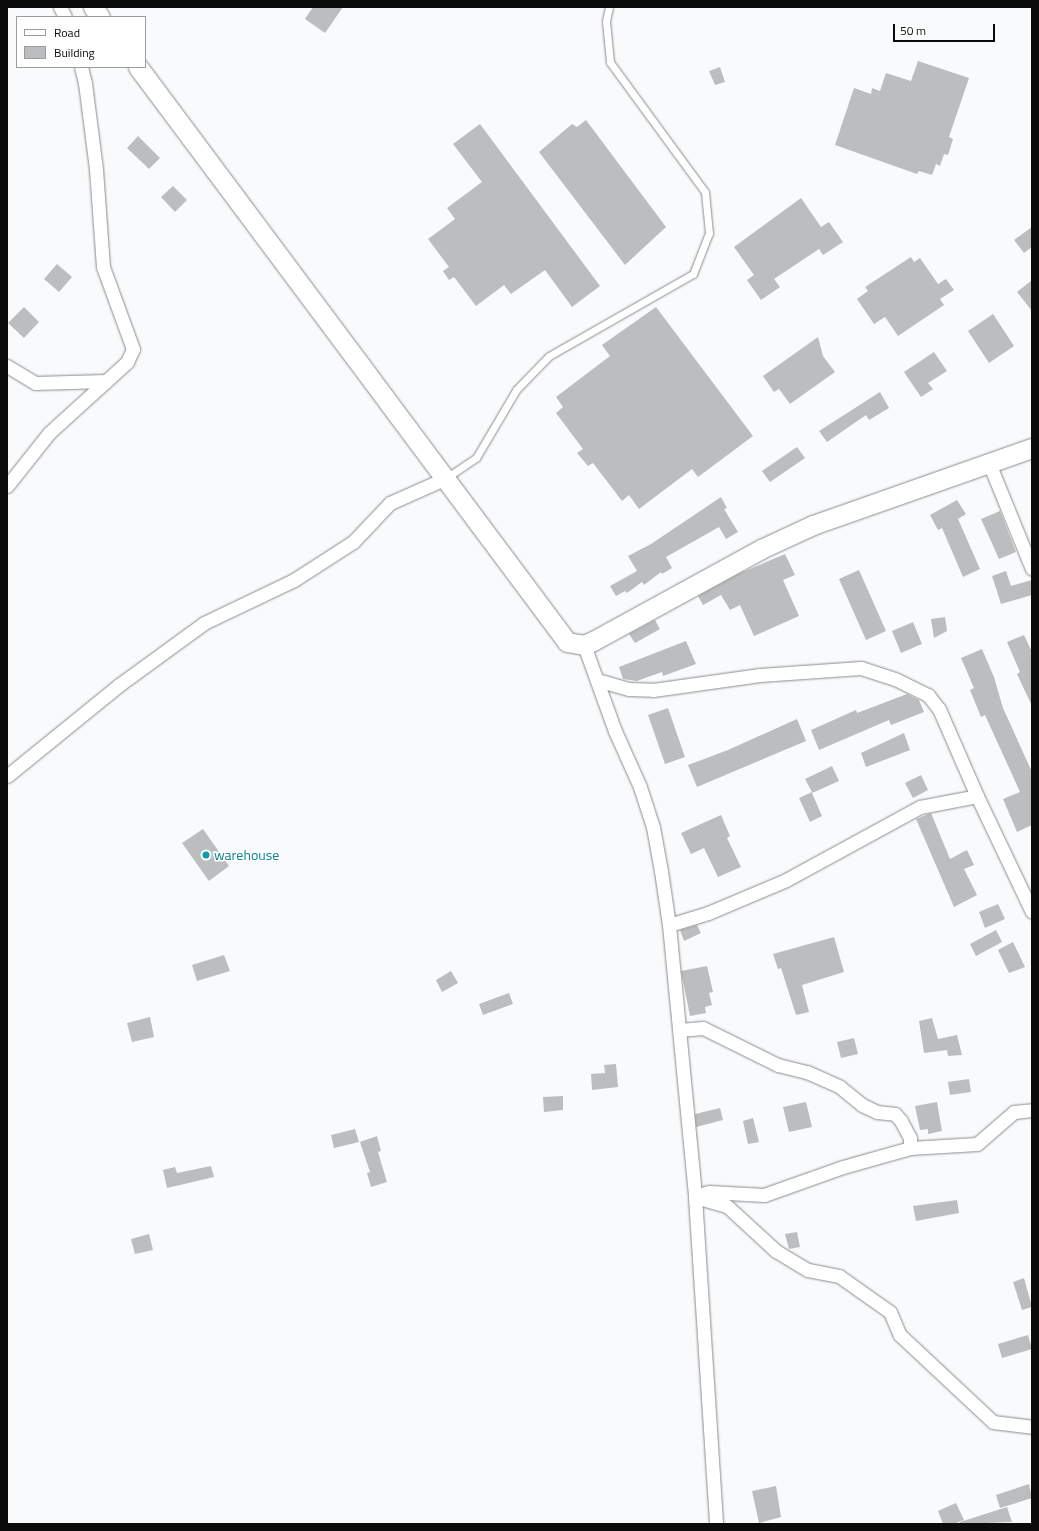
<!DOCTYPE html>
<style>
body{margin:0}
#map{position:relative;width:1039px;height:1531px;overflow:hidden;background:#f9fafc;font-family:"Titillium Web",sans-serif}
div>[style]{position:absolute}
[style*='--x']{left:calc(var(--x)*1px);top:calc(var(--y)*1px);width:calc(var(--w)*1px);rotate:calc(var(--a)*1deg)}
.building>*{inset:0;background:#bcbdbf}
.roads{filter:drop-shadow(0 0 1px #8a8b8d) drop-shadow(0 0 1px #8a8b8d)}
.lane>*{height:7px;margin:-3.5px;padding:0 3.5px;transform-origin:3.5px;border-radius:3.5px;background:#fff}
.street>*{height:13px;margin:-6.5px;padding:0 6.5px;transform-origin:6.5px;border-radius:6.5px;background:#fff}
.secondary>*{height:19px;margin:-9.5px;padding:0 9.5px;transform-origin:9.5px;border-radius:9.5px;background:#fff}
.dots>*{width:11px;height:11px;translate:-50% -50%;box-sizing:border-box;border:2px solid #fff;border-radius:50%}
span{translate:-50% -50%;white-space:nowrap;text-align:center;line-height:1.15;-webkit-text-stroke:3px #fff;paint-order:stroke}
.culture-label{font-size:14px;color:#0d838f}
.left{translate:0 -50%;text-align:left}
.frame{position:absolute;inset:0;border:8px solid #0b0b0c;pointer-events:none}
.legend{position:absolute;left:16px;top:16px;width:130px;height:52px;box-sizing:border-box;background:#fff;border:1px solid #9d9d9e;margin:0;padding:5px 7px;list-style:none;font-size:12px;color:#0b0b0c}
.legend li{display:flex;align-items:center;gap:8px;height:20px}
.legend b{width:20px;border:1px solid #9d9d9e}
.scale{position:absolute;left:893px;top:24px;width:102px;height:18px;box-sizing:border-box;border:2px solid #0b0b0c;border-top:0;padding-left:5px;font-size:12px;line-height:14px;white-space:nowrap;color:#0b0b0c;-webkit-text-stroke:3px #fff;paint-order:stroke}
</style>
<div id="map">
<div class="building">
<i style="clip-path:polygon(313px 7px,343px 7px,325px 33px,305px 19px)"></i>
<i style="clip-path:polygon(918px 61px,969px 78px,949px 137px,953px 139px,948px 155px,944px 154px,940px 166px,936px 164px,932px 175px,919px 171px,917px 174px,835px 145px,854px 88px,871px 94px,872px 88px,880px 91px,886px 73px,911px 81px)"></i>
<i style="clip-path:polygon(720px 67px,725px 82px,715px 85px,709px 71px)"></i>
<i style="clip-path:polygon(586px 120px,666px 227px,625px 265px,539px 152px,572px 124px,577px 127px)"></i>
<i style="clip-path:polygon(480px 124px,600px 286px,572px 307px,545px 270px,511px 294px,504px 285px,476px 306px,454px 277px,449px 280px,443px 271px,449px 267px,428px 239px,455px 219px,447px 208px,482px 182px,453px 144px)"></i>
<i style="clip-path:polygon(138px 136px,160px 158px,149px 169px,127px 148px)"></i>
<i style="clip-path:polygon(173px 186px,187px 200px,175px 212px,161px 197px)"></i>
<i style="clip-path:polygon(801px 198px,821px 227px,829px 222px,843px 242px,823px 255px,819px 249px,774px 279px,780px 287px,761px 300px,747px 280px,754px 275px,734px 247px)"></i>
<i style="clip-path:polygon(1032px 227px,1032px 247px,1024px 253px,1014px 240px)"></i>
<i style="clip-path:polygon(911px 257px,914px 262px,920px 258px,938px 284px,946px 279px,954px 290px,940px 299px,944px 305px,898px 336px,885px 317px,874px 324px,857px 299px,868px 291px,865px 287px)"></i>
<i style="clip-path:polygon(57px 264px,72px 277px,59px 292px,44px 279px)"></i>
<i style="clip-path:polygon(1032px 280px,1032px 311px,1017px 292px)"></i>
<i style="clip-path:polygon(24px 307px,39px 322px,24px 338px,8px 323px)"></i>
<i style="clip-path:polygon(656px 307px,753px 436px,698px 477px,692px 469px,639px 509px,629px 495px,622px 501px,593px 463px,588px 466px,577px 453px,583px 449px,556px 413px,563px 407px,556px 397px,610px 356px,602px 345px)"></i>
<i style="clip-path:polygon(993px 314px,1014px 346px,989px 363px,968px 331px)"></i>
<i style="clip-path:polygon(818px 337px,823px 356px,835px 372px,790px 404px,779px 389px,774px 392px,763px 376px)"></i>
<i style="clip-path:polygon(934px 352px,947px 371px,928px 383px,933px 389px,921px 397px,904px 372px)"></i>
<i style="clip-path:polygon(880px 392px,889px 408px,869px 420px,866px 415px,827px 442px,819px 431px)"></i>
<i style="clip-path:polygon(797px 447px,805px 458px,770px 482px,762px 471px)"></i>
<i style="clip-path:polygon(721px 497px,727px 508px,724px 509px,738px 532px,726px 539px,719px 527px,666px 557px,672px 568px,662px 574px,661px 572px,644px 585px,642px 582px,627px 593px,625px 591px,616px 596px,610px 586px,637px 571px,628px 556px,651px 544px)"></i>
<i style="clip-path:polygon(957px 500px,966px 514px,958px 519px,980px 569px,963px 577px,942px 528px,938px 530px,930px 515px)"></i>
<i style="clip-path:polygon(1000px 511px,1016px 552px,999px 559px,981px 519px)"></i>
<i style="clip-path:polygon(785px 554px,795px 575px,783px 580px,799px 616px,754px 636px,740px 605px,730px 610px,721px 595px,703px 605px,698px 596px,738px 574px)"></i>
<i style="clip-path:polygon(859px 570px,886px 631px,866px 640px,839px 579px)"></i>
<i style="clip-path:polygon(1006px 571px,1011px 586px,1032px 580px,1032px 595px,1001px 604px,992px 576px)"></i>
<i style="clip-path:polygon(945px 617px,947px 631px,934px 638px,931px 619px)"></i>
<i style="clip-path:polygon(655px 620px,660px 629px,635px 643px,629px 634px)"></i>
<i style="clip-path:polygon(913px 622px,922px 644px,901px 653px,892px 631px)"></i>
<i style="clip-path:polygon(1024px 635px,1032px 652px,1032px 706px,1017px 674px,1020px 672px,1007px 642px)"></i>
<i style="clip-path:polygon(686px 641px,696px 664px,663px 676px,662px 672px,637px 681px,623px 679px,619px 667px)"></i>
<i style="clip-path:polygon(982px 649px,994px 677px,1003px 708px,1032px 772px,1032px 825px,1017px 832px,1003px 799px,1020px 792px,985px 715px,981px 717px,970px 690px,974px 688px,961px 658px)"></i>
<i style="clip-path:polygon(907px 694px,919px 700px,924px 712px,891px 725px,889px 720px,819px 750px,811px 730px,856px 710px,857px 713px)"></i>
<i style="clip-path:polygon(668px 708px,685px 757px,665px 764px,648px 715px)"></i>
<i style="clip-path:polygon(797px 719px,806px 741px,697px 787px,688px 765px,728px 750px)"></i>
<i style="clip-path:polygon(904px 733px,910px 750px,866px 767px,861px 753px)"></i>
<i style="clip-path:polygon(832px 766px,839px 781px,812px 793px,822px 816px,810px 822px,799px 798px,812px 792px,805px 779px)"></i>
<i style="clip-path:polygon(921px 775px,928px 790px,913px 798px,905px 783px)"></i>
<i style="clip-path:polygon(931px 813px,950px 859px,967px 850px,974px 865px,964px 869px,977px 895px,954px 907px,916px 819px)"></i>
<i style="clip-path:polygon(721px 815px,730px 836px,727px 838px,741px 867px,718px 877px,704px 848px,691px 854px,681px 833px)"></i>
<i style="clip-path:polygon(203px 829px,229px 866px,209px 881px,182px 843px)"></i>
<i style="clip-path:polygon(998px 904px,1005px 919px,985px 928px,979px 912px)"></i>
<i style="clip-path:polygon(697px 925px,701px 933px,684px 941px,680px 930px)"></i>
<i style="clip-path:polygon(996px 930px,1002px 942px,976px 956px,970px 944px)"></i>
<i style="clip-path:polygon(834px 937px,844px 972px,802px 985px,809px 1012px,796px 1015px,781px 968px,778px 969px,773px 954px)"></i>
<i style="clip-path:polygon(1013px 942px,1025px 967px,1009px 973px,998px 950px)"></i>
<i style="clip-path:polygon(224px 955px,230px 971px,197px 981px,192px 965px)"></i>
<i style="clip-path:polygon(707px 966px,713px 992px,709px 993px,712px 1005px,705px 1007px,706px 1013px,690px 1016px,681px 971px)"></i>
<i style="clip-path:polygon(451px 971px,458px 983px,442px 992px,436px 980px)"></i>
<i style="clip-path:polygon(509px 993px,513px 1004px,483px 1015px,479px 1004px)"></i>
<i style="clip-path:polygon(150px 1017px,154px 1037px,132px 1042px,127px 1023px)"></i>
<i style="clip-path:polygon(932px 1018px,938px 1039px,957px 1035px,962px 1055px,948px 1056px,947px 1050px,924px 1053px,919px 1021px)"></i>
<i style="clip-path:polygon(854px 1038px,858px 1054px,841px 1058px,837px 1042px)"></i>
<i style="clip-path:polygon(616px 1064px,618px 1087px,592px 1090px,591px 1074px,605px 1073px,604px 1065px)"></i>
<i style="clip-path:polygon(969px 1079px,971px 1092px,950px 1095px,948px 1082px)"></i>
<i style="clip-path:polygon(563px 1096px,563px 1110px,544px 1112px,543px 1097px)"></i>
<i style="clip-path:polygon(806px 1102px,812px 1127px,789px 1132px,783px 1107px)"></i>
<i style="clip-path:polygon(937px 1102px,942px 1131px,928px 1134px,928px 1129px,920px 1130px,915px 1106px)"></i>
<i style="clip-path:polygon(720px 1108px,723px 1120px,696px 1127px,695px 1114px)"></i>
<i style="clip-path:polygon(753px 1118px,759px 1142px,748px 1144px,743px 1121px)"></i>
<i style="clip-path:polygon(355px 1129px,359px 1142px,334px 1148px,331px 1135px)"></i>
<i style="clip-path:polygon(377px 1136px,381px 1151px,378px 1152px,387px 1182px,371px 1187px,367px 1173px,370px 1172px,360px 1142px)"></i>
<i style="clip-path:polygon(211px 1166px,214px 1177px,167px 1188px,163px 1170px,175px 1167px,177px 1173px)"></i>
<i style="clip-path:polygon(957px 1200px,959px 1213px,916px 1221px,913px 1206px)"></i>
<i style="clip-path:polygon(797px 1232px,800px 1247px,789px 1249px,785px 1234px)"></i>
<i style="clip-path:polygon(149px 1234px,153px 1250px,135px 1254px,131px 1239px)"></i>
<i style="clip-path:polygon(1024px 1278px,1032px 1307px,1022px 1310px,1013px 1282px)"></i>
<i style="clip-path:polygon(1028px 1335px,1032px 1349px,1002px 1358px,998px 1344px)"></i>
<i style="clip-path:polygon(1029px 1484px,1032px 1498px,1000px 1508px,996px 1495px)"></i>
<i style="clip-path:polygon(776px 1486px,781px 1517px,759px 1523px,752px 1491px)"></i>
<i style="clip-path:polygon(956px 1503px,964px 1520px,954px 1524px,943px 1524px,938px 1511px)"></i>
<i style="clip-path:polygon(1007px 1507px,1012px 1522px,960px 1524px,960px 1522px)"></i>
</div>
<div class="roads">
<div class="lane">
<i style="--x:446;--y:478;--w:36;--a:-34"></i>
<i style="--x:476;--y:458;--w:79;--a:-59.5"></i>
<i style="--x:516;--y:390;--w:47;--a:-45.9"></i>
<i style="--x:549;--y:356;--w:166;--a:-29.7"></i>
<i style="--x:693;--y:274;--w:44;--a:-68.7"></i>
<i style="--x:709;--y:233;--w:41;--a:-95.6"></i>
<i style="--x:705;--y:192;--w:161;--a:-126.2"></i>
<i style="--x:610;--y:62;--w:41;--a:-95.6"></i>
<i style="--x:606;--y:21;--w:14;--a:-78"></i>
</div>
<div class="street">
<i style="--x:60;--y:7;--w:11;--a:63"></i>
<i style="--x:7;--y:366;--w:33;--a:31"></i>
<i style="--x:35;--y:383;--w:71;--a:-1.6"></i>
<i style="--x:989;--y:463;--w:114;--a:67.9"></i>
<i style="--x:7;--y:486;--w:68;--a:-51.6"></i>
<i style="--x:49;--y:433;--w:105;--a:-42.3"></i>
<i style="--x:127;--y:362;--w:14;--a:-65"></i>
<i style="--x:133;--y:349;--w:87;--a:-110.1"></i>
<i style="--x:103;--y:267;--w:98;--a:-94.1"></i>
<i style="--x:96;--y:169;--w:87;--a:-97.3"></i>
<i style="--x:85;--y:83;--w:16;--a:-104"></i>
<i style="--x:584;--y:645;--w:91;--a:70.2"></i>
<i style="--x:615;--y:731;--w:61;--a:65.9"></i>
<i style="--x:640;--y:787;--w:42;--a:72"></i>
<i style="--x:653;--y:827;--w:45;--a:79.7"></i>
<i style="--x:661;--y:871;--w:55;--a:81.6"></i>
<i style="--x:669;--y:925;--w:273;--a:84.5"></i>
<i style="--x:695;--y:1197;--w:328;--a:86.3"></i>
<i style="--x:597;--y:680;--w:33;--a:16"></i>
<i style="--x:629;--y:689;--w:24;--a:2"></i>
<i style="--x:653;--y:690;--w:108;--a:-8"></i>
<i style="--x:760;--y:675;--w:101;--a:-4"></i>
<i style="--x:861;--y:668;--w:36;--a:18"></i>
<i style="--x:895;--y:679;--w:37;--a:26"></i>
<i style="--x:928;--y:695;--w:18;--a:52"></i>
<i style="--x:939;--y:709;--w:95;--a:66.4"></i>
<i style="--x:977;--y:796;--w:128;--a:64.6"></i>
<i style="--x:7;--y:776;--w:144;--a:-39.1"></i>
<i style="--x:119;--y:685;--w:105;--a:-36.1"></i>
<i style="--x:204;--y:623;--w:100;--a:-25.5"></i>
<i style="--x:294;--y:580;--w:70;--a:-32.8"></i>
<i style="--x:353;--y:542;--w:54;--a:-46.5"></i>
<i style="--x:390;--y:503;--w:59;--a:-24"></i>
<i style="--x:669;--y:925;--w:41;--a:-17.1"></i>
<i style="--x:708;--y:913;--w:85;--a:-22.9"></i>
<i style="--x:786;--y:880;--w:153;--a:-28.6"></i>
<i style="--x:920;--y:807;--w:58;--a:-10.9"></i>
<i style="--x:679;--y:1030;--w:24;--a:-5"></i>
<i style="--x:703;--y:1028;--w:84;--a:26.3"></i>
<i style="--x:778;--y:1065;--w:30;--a:14"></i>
<i style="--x:807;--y:1072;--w:36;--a:24"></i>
<i style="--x:840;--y:1087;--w:28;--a:39"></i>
<i style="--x:862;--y:1105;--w:17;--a:25"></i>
<i style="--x:877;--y:1112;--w:18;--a:6"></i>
<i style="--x:895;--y:1114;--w:9;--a:49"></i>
<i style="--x:901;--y:1121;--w:19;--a:62"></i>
<i style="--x:910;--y:1138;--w:10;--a:90"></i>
<i style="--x:699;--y:1195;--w:10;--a:-17"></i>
<i style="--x:709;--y:1192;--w:55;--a:3.1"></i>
<i style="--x:764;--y:1195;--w:84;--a:-19.5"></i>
<i style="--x:843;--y:1167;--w:70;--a:-15.8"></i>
<i style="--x:910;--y:1148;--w:67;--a:-3.4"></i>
<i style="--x:977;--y:1144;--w:49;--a:-40.9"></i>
<i style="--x:1014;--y:1112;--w:18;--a:-6"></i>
<i style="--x:695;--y:1197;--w:33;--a:16"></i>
<i style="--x:727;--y:1206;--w:67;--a:42.6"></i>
<i style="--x:776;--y:1251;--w:37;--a:31"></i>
<i style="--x:808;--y:1270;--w:32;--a:11"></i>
<i style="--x:839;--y:1276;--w:62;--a:35.2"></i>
<i style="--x:890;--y:1312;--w:25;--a:67"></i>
<i style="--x:900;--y:1335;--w:127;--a:43.1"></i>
<i style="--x:993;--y:1422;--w:39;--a:7"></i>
</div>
<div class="secondary">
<i style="--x:93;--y:7;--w:12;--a:55"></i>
<i style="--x:138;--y:67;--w:717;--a:53.27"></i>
<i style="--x:567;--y:642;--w:17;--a:10"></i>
<i style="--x:584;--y:645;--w:10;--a:-24"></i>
<i style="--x:593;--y:641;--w:192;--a:-28.7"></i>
<i style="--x:761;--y:549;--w:57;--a:-24.8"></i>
<i style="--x:813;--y:525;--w:232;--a:-19.4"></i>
</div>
</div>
<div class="dots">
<i style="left:206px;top:855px;background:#0f9aa8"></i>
</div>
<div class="culture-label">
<span class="left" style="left:214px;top:855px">warehouse</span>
</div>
<div class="frame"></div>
<ul class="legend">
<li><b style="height:5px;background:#fff"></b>Road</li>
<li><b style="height:11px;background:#bcbdbf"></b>Building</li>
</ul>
<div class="scale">50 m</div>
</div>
